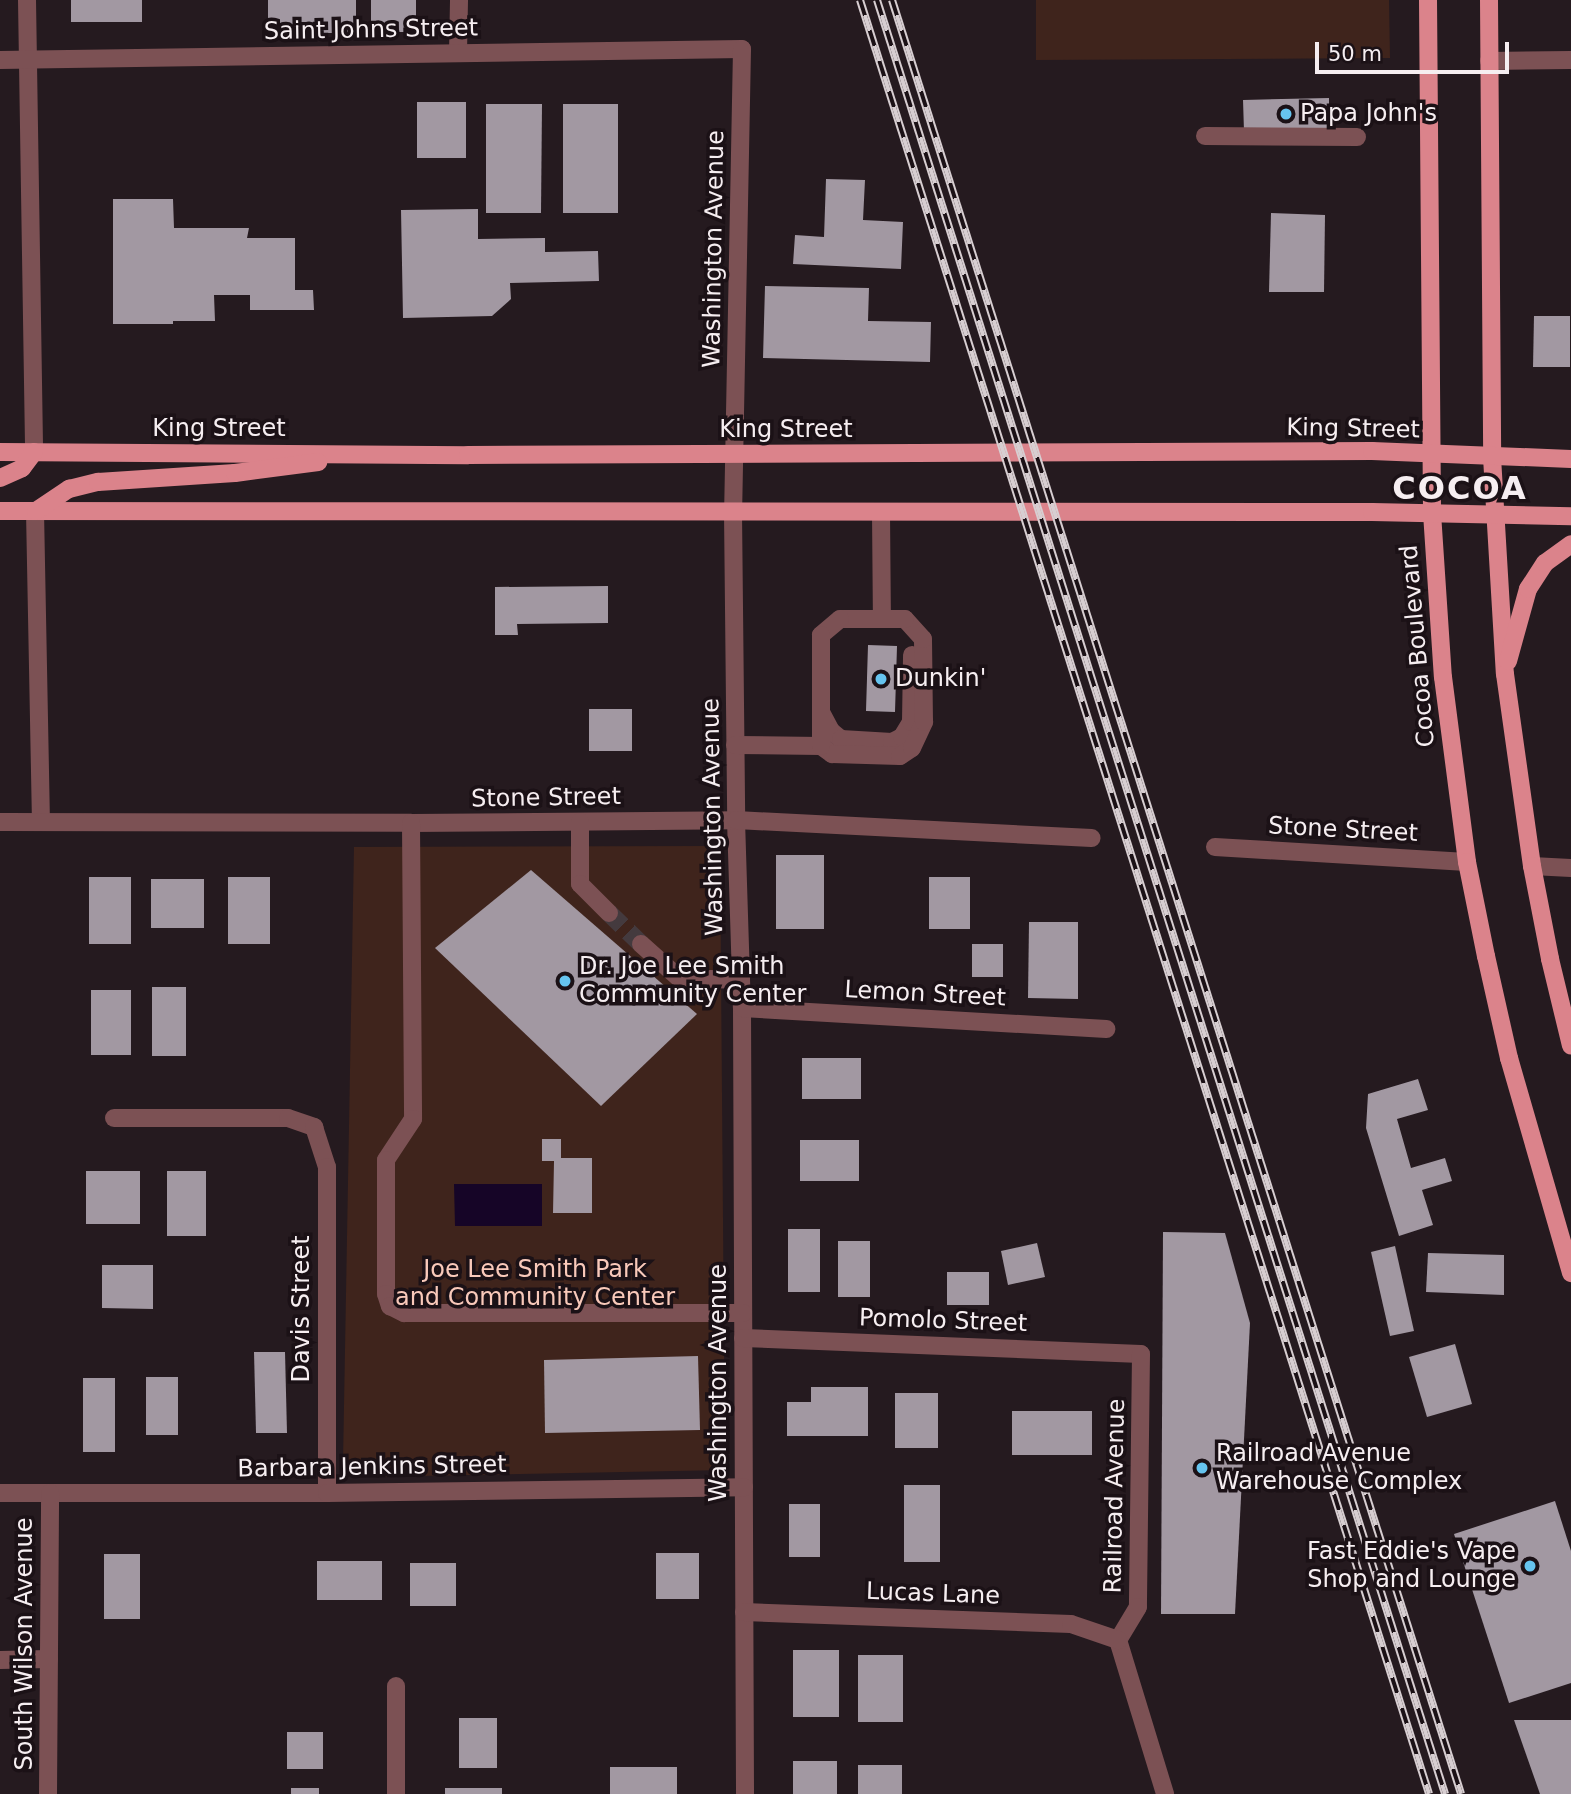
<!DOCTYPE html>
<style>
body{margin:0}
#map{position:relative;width:1571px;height:1794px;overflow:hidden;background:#251a1f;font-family:"DejaVu Sans",sans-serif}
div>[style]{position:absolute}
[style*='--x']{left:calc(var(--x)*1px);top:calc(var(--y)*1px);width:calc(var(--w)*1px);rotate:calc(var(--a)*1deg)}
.green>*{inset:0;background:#3f241c}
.water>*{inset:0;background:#160527}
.building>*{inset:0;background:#a298a2}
.minor-tunnel>*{height:18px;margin-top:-9px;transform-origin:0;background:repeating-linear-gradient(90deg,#443a3e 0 18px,transparent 0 27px)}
.minor>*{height:18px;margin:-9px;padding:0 9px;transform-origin:9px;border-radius:9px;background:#7c5154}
.major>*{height:18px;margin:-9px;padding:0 9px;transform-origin:9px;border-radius:9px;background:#db838b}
.rail>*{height:8px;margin-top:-4px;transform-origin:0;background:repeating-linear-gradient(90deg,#1b1116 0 16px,#d7ced1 0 32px);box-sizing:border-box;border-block:2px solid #d7ced1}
.dots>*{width:19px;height:19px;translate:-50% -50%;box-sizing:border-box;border:4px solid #1b1116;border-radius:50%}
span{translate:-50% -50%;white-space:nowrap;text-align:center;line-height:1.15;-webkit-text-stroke:7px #1b1116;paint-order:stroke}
.street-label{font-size:24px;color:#f6eef1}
.poi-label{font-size:24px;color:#f6eef1}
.left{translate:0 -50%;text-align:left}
.right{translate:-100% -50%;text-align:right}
.park-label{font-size:24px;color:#f9c9ba}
.district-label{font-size:32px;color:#f6eef1;font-weight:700;letter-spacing:2px}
.scale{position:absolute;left:1315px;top:42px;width:194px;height:32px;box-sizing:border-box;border:4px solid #f6eef1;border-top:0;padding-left:9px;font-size:21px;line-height:24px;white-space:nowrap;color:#f6eef1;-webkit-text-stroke:5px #1b1116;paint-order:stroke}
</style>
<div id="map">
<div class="green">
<i style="clip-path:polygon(1036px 0,1389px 0,1390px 58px,1036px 60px)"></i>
<i style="clip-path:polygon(720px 846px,725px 1470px,365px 1477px,343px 1462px,354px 847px)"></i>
</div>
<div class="water">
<i style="clip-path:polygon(454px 1184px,542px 1184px,542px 1226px,455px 1226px)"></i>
</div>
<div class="building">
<i style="clip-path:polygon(71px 0,142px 0,142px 22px,71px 22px)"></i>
<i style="clip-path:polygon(268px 0,356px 0,356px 33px,268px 33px)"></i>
<i style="clip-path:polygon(371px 0,416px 0,416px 32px,371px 32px)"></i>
<i style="clip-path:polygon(1329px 98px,1329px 129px,1244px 131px,1243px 100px)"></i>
<i style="clip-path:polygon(417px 102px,466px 102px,466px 158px,417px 158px)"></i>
<i style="clip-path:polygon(486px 104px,542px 104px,541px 213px,486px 213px)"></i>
<i style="clip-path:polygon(563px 104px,618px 104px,618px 213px,563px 213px)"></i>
<i style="clip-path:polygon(826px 179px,865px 180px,863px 220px,903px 222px,901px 269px,793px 264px,795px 235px,824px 237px)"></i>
<i style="clip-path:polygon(113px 199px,173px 199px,174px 228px,249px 228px,247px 238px,295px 238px,295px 290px,313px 290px,314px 310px,250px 310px,250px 295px,214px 295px,215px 321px,173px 321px,173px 324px,113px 324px)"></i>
<i style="clip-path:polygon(478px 209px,478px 239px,545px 238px,545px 252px,598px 251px,599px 281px,510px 283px,511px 299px,492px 316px,403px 318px,401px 210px)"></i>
<i style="clip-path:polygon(1271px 213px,1325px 215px,1324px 292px,1269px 292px)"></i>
<i style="clip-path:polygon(765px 286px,869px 288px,868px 321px,931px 322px,930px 362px,763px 358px)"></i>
<i style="clip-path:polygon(1534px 316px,1570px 316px,1570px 367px,1533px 367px)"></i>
<i style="clip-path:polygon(608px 586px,608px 623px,517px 624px,518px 635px,495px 635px,495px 587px)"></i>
<i style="clip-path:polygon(868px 645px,897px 646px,895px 712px,866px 711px)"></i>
<i style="clip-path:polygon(589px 709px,632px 709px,632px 751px,589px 751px)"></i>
<i style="clip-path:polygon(776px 855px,824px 855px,824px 929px,776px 929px)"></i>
<i style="clip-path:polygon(531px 870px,697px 1014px,601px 1106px,435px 948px)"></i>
<i style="clip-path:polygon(89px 877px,131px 877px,131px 944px,89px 944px)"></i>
<i style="clip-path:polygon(228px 877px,270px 877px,270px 944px,228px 944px)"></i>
<i style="clip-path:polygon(929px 877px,970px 877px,970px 929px,929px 929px)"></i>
<i style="clip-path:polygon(151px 879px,204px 879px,204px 928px,151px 928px)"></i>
<i style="clip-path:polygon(1029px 922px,1078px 922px,1078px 999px,1028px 998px)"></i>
<i style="clip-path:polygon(972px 944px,1003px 944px,1003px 977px,972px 977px)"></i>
<i style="clip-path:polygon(152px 987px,186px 987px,186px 1056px,152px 1056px)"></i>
<i style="clip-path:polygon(91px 990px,131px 990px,131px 1055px,91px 1055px)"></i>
<i style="clip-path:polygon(802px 1058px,861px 1058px,861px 1099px,802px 1099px)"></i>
<i style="clip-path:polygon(1418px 1079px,1428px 1110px,1397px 1119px,1411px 1168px,1445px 1158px,1452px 1181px,1422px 1190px,1433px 1225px,1399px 1236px,1366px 1128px,1368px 1094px)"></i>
<i style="clip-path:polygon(542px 1139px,561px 1139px,561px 1158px,592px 1158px,592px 1213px,553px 1213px,554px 1161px,542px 1161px)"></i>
<i style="clip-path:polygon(800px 1140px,859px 1140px,859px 1181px,800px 1181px)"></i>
<i style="clip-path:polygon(86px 1171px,140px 1171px,140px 1224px,86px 1224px)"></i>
<i style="clip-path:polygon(167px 1171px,206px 1171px,206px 1236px,167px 1236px)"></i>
<i style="clip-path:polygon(788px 1229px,820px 1229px,820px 1292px,788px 1292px)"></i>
<i style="clip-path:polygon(1163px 1232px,1225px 1233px,1250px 1323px,1235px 1614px,1161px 1614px)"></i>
<i style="clip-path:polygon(838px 1241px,870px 1241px,870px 1297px,838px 1297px)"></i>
<i style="clip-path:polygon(1037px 1243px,1045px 1277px,1008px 1285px,1001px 1251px)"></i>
<i style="clip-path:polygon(1395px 1246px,1414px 1331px,1390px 1336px,1371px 1252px)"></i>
<i style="clip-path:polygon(1428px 1253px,1504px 1255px,1504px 1295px,1426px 1292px)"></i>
<i style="clip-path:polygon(102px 1265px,153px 1265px,153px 1309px,102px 1308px)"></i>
<i style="clip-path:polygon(947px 1272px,989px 1272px,989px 1305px,947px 1305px)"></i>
<i style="clip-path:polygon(1455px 1344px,1472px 1404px,1427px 1417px,1409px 1357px)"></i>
<i style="clip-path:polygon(254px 1352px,285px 1352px,287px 1433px,256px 1433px)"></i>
<i style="clip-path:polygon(698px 1356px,700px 1430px,545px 1433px,544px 1360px)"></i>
<i style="clip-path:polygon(146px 1377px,178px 1377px,178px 1435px,146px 1435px)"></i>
<i style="clip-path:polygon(83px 1378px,115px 1378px,115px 1452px,83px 1452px)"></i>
<i style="clip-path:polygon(811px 1387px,868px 1387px,868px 1436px,787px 1436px,787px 1402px,811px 1402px)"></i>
<i style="clip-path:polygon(895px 1393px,938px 1393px,938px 1448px,895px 1448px)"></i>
<i style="clip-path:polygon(1012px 1411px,1092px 1411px,1092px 1455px,1012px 1455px)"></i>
<i style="clip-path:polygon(904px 1485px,940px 1485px,940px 1562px,904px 1562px)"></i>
<i style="clip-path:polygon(1555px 1501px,1571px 1551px,1571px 1683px,1509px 1703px,1454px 1534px)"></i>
<i style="clip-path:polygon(789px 1504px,820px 1504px,820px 1557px,789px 1557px)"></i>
<i style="clip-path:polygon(656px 1553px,699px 1553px,699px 1599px,656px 1599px)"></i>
<i style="clip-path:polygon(104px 1554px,140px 1554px,140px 1619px,104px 1619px)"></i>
<i style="clip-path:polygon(317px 1561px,382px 1561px,382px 1600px,317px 1600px)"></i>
<i style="clip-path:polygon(410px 1563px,456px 1563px,456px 1606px,410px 1606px)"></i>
<i style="clip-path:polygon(793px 1650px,839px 1650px,839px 1717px,793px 1717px)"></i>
<i style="clip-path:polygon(858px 1655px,903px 1655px,903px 1722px,858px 1722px)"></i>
<i style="clip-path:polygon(459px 1718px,497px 1718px,497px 1768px,459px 1768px)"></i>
<i style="clip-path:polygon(1514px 1720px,1571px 1720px,1571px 1794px,1540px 1794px)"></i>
<i style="clip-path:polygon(287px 1732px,323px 1732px,323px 1769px,287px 1769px)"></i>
<i style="clip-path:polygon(793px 1761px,837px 1761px,837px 1794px,793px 1794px)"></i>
<i style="clip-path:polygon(858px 1765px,902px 1765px,902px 1794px,858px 1794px)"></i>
<i style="clip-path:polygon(610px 1767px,677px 1767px,677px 1794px,610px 1794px)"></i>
<i style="clip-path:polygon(291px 1788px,319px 1788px,319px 1794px,291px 1794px)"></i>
<i style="clip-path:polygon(445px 1788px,502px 1788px,502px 1794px,445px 1794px)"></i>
</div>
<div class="minor-tunnel">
<i style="--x:609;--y:913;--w:45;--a:44.1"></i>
</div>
<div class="minor">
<i style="--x:27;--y:0;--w:452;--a:89.1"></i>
<i style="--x:458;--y:53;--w:53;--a:-88.9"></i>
<i style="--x:0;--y:60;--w:742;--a:-0.85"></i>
<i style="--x:742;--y:49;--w:463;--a:91.1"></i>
<i style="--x:733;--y:512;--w:308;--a:89.4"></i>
<i style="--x:736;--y:820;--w:188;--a:88.2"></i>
<i style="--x:742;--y:1008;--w:786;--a:89.78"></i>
<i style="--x:1489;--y:61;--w:82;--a:-0.7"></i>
<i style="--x:1205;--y:136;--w:152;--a:0.4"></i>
<i style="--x:35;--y:511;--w:311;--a:88.9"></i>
<i style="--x:881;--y:513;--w:106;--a:89.5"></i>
<i style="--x:822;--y:714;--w:19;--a:62"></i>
<i style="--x:831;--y:731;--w:13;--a:39"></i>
<i style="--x:841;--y:739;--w:51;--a:3.4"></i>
<i style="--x:892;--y:742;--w:11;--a:-27"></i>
<i style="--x:902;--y:737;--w:17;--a:-59"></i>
<i style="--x:911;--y:722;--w:67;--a:-89.1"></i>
<i style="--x:735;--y:745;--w:86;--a:0.7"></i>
<i style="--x:821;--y:746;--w:14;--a:36"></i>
<i style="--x:832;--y:754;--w:68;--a:1.7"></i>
<i style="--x:900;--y:756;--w:14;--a:-34"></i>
<i style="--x:912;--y:748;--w:29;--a:-65"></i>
<i style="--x:924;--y:722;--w:83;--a:-90.7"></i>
<i style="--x:923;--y:639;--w:27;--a:-132"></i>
<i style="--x:905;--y:619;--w:65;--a:180"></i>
<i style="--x:840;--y:619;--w:25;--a:140"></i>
<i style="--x:821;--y:635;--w:111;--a:90"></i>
<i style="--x:0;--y:822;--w:411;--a:0.1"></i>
<i style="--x:411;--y:823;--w:325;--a:-0.5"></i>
<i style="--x:736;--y:820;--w:356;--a:2.9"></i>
<i style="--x:580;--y:822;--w:62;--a:90"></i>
<i style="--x:580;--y:884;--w:41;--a:45"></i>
<i style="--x:411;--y:823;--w:296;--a:89.6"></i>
<i style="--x:413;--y:1119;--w:49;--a:123.4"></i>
<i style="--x:386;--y:1160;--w:134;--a:90"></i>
<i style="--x:386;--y:1294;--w:13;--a:72"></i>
<i style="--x:390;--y:1306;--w:16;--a:27"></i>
<i style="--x:404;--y:1313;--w:339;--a:0"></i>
<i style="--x:1215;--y:847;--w:252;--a:3.4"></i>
<i style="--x:1532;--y:866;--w:39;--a:3"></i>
<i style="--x:641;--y:944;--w:51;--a:41.8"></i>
<i style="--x:679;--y:978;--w:62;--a:1.8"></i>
<i style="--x:742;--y:1008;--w:365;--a:3.3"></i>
<i style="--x:114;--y:1118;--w:174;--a:0"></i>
<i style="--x:288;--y:1118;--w:28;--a:19"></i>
<i style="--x:314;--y:1127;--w:42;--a:72"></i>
<i style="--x:327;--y:1167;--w:326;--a:90"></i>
<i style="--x:743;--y:1338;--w:398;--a:2.3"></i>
<i style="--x:1141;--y:1354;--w:253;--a:90.7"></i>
<i style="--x:1138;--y:1607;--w:39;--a:121"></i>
<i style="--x:1118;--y:1640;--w:161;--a:73"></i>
<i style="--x:0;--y:1493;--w:327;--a:0"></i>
<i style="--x:327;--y:1493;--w:417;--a:-0.8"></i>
<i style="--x:744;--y:1612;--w:327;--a:2.1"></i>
<i style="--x:1071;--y:1624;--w:50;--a:18.8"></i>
<i style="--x:0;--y:1660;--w:49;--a:-1.2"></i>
<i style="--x:48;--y:1794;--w:301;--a:-89.6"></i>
<i style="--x:396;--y:1794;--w:108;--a:-90"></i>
</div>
<div class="major">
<i style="--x:1428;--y:0;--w:513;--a:89.55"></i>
<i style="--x:1432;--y:513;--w:164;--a:86.2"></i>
<i style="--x:1443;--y:677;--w:187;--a:82.6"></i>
<i style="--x:1467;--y:862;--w:96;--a:78.6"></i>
<i style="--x:1486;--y:956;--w:105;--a:77.3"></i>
<i style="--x:1509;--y:1058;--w:224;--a:73.9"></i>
<i style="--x:1489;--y:0;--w:457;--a:89.6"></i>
<i style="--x:1492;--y:457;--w:217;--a:86.6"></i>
<i style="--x:1505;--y:674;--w:194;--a:82"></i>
<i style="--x:1532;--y:866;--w:95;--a:79"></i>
<i style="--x:1550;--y:959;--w:89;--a:76.4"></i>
<i style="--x:0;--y:452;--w:468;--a:0.4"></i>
<i style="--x:468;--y:455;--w:904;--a:-0.25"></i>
<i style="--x:1372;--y:451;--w:199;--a:2.3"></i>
<i style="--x:0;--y:478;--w:24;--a:-24"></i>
<i style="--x:22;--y:468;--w:20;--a:-53"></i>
<i style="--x:0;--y:511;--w:1372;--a:0.04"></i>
<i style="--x:1372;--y:512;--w:199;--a:1.2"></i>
<i style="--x:36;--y:511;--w:40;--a:-34"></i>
<i style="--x:69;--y:489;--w:30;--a:-14"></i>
<i style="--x:98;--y:482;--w:137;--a:-3.8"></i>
<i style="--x:235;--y:473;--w:84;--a:-7.5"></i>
<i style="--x:1508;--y:661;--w:75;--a:-74.5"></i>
<i style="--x:1528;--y:589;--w:31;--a:-57"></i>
<i style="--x:1545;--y:563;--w:32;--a:-36"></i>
</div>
<div class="rail">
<i style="--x:860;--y:0;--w:1882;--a:72.4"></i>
<i style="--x:877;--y:0;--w:1882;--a:72.43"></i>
<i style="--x:892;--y:0;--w:1882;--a:72.4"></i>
</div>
<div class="dots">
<i style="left:1286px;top:114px;background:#66c4ef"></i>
<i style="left:881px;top:679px;background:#66c4ef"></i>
<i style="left:565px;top:981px;background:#66c4ef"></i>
<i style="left:1202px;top:1468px;background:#66c4ef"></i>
<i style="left:1530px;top:1566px;background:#66c4ef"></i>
</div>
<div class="street-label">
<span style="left:371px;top:30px;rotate:-1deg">Saint Johns Street</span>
<span style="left:714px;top:249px;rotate:-89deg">Washington Avenue</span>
<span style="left:219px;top:429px">King Street</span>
<span style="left:1353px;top:429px;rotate:1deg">King Street</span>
<span style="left:786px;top:430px">King Street</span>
<span style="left:1418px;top:646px;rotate:-95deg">Cocoa Boulevard</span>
<span style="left:546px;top:798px;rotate:-1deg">Stone Street</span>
<span style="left:713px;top:817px;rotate:-91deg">Washington Avenue</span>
<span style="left:1343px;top:830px;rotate:3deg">Stone Street</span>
<span style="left:925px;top:994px;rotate:3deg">Lemon Street</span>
<span style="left:302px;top:1309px;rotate:-90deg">Davis Street</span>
<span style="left:943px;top:1321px;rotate:2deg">Pomolo Street</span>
<span style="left:719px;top:1383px;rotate:-90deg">Washington Avenue</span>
<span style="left:372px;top:1467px;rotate:-1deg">Barbara Jenkins Street</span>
<span style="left:1115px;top:1496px;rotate:-89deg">Railroad Avenue</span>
<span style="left:933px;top:1594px;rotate:2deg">Lucas Lane</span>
<span style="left:25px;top:1644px;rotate:-90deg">South Wilson Avenue</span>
</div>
<div class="poi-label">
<span class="left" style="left:1300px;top:114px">Papa John's</span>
<span class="left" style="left:895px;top:679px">Dunkin'</span>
<span class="left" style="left:579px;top:981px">Dr. Joe Lee Smith<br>Community Center</span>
<span class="left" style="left:1216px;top:1468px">Railroad Avenue<br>Warehouse Complex</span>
<span class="right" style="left:1516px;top:1566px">Fast Eddie's Vape<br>Shop and Lounge</span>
</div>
<div class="park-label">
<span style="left:535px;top:1284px">Joe Lee Smith Park<br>and Community Center</span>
</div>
<div class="district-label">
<span style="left:1460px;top:488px">COCOA</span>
</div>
<div class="scale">50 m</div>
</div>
